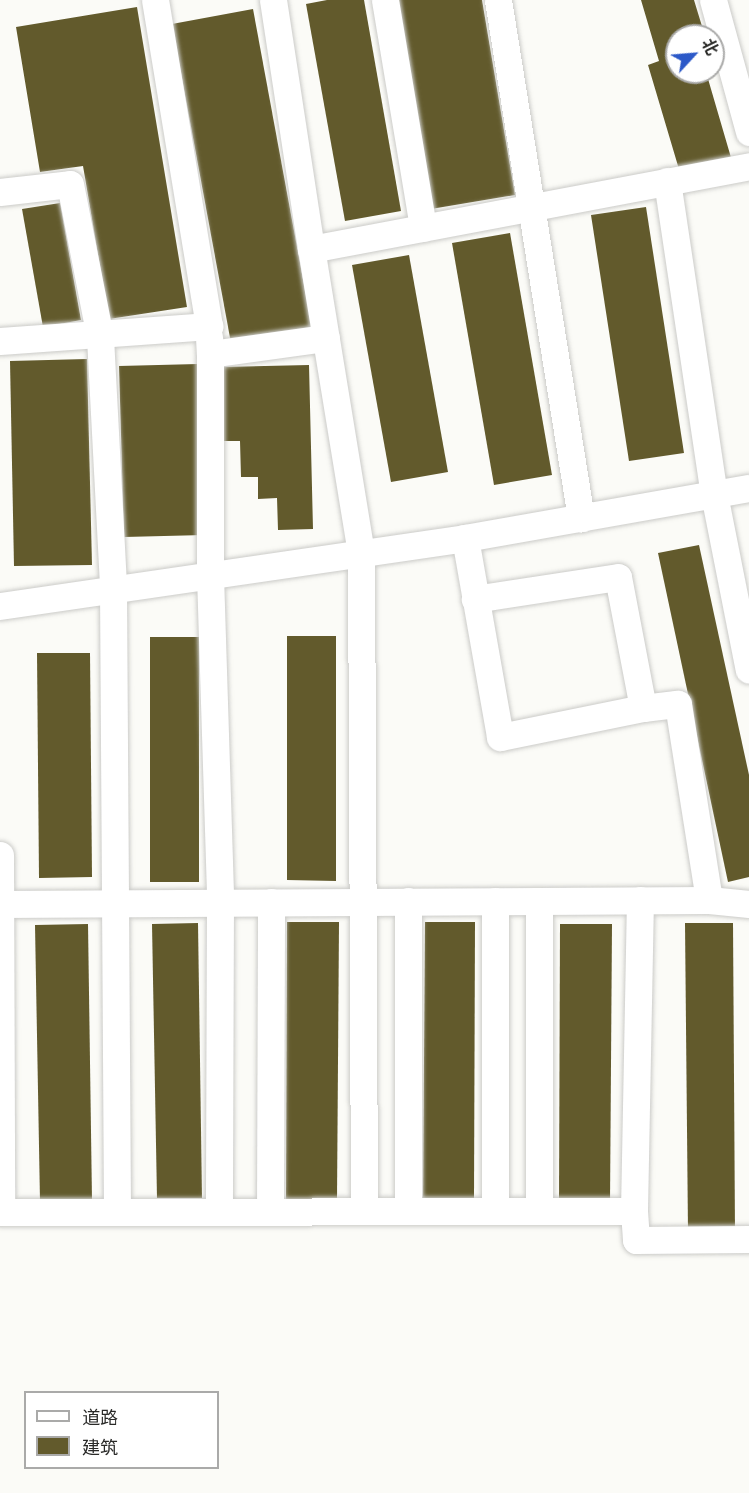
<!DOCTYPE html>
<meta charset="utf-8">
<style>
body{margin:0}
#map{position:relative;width:749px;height:1493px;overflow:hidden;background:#fbfbf7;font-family:"Nunito Sans","Noto Sans SC",sans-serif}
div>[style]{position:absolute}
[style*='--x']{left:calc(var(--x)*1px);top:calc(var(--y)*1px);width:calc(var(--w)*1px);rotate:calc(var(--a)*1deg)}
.building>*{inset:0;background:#625a2c}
.roads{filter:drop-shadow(0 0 2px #cbcbc8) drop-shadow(0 0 2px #cbcbc8)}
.minor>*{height:27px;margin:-13.5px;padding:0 13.5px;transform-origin:13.5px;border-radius:13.5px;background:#fff}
span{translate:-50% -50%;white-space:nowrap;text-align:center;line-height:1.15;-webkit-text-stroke:6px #fff;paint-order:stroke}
.legend{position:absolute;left:24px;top:1391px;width:195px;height:78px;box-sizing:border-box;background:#fff;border:2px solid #aaaaa9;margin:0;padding:8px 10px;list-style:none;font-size:18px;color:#2a2a28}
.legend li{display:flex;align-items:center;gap:12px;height:30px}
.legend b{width:30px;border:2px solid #aaaaa9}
.north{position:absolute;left:665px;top:24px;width:60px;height:60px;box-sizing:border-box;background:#fff;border:2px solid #aaaaa9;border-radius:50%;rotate:64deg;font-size:16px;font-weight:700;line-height:24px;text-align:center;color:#2a2a28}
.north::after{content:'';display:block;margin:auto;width:21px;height:27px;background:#2c59c8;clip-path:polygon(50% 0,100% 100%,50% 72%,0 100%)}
</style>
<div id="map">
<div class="building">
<i style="clip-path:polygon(327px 0,364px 0,401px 211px,345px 221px,306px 4px)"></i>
<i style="clip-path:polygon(396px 0,482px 0,515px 195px,431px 209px)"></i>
<i style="clip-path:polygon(641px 0,694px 0,705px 36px,677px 36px,677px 72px,706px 72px,732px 161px,681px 176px,648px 65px,659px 61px)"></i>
<i style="clip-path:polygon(137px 7px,187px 307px,109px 319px,83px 166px,40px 172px,16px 27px)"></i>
<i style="clip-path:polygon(253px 9px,312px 328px,231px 343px,172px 24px)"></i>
<i style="clip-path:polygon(60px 203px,81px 320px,43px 327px,22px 209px)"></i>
<i style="clip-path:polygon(646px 207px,684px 453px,629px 461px,591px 215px)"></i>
<i style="clip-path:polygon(510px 233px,552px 475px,494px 485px,452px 243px)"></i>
<i style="clip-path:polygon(409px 255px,448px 472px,391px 482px,352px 265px)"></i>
<i style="clip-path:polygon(87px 359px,92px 565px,14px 566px,10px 361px)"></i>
<i style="clip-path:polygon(198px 364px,204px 535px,124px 537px,119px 366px)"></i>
<i style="clip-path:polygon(309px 365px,313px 529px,278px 530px,277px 498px,258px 499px,258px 477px,241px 477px,240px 441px,220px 441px,219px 367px)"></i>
<i style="clip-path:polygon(699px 545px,749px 775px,749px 877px,728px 882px,658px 553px)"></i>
<i style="clip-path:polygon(287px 636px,336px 636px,336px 881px,287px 880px)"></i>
<i style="clip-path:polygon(150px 637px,199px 637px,199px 882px,150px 882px)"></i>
<i style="clip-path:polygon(37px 653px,90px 653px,92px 877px,39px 878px)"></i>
<i style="clip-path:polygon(287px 922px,339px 922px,337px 1200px,286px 1199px)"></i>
<i style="clip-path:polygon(425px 922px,475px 922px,474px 1200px,423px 1200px)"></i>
<i style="clip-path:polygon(198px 923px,202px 1198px,157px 1198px,152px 924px)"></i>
<i style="clip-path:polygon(685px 923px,733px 923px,735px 1232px,688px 1232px)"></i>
<i style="clip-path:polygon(88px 924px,92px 1200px,40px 1201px,35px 925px)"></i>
<i style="clip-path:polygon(560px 924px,612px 924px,610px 1203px,559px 1202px)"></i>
</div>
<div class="roads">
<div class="minor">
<i style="--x:273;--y:0;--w:252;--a:81.3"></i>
<i style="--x:385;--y:0;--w:231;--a:80.5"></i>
<i style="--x:498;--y:0;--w:525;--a:80.9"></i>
<i style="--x:713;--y:0;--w:137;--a:74.7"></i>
<i style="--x:667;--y:181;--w:317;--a:81.5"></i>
<i style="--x:714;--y:494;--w:179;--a:78.8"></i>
<i style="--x:0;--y:192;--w:70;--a:-6.5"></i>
<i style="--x:70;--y:184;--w:156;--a:78.9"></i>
<i style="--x:100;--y:337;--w:252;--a:87"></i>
<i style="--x:113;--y:589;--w:623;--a:89.63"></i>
<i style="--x:209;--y:337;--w:17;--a:87"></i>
<i style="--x:210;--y:354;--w:117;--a:-7.9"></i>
<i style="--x:0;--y:341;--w:210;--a:-4.1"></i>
<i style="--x:209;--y:326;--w:330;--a:-99.4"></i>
<i style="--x:210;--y:354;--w:221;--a:90"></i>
<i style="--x:210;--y:575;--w:327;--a:88.2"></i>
<i style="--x:220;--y:902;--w:309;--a:90.2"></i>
<i style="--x:465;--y:538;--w:202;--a:80"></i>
<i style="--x:500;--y:737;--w:146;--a:-11.5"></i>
<i style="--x:643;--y:708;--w:133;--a:-100.8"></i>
<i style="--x:618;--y:577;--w:145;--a:171.3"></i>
<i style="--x:0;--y:606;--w:470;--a:-8.3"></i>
<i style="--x:465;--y:538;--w:288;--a:-10"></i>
<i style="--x:643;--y:708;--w:35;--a:-7"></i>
<i style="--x:678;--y:704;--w:198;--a:81"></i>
<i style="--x:0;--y:855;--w:357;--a:89.8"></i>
<i style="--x:408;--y:901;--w:310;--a:90"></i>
<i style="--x:495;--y:901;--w:310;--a:90"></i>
<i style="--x:0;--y:904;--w:709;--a:-0.32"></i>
<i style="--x:709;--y:900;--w:40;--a:5.7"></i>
<i style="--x:270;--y:1211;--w:309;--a:-89.8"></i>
<i style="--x:364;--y:1211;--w:658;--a:-90.26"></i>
<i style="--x:361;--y:553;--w:308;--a:-99.3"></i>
<i style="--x:311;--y:249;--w:446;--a:-10.7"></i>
<i style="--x:539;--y:1211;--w:310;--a:-90"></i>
<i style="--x:634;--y:1211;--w:311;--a:-88.9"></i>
<i style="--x:0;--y:1212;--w:634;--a:-0.09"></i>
<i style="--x:634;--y:1211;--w:29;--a:86"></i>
<i style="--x:636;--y:1240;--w:113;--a:-0.5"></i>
</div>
</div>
<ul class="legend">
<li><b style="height:8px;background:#fff"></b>道路</li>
<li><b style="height:16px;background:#625a2c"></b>建筑</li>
</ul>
<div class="north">北</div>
</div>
